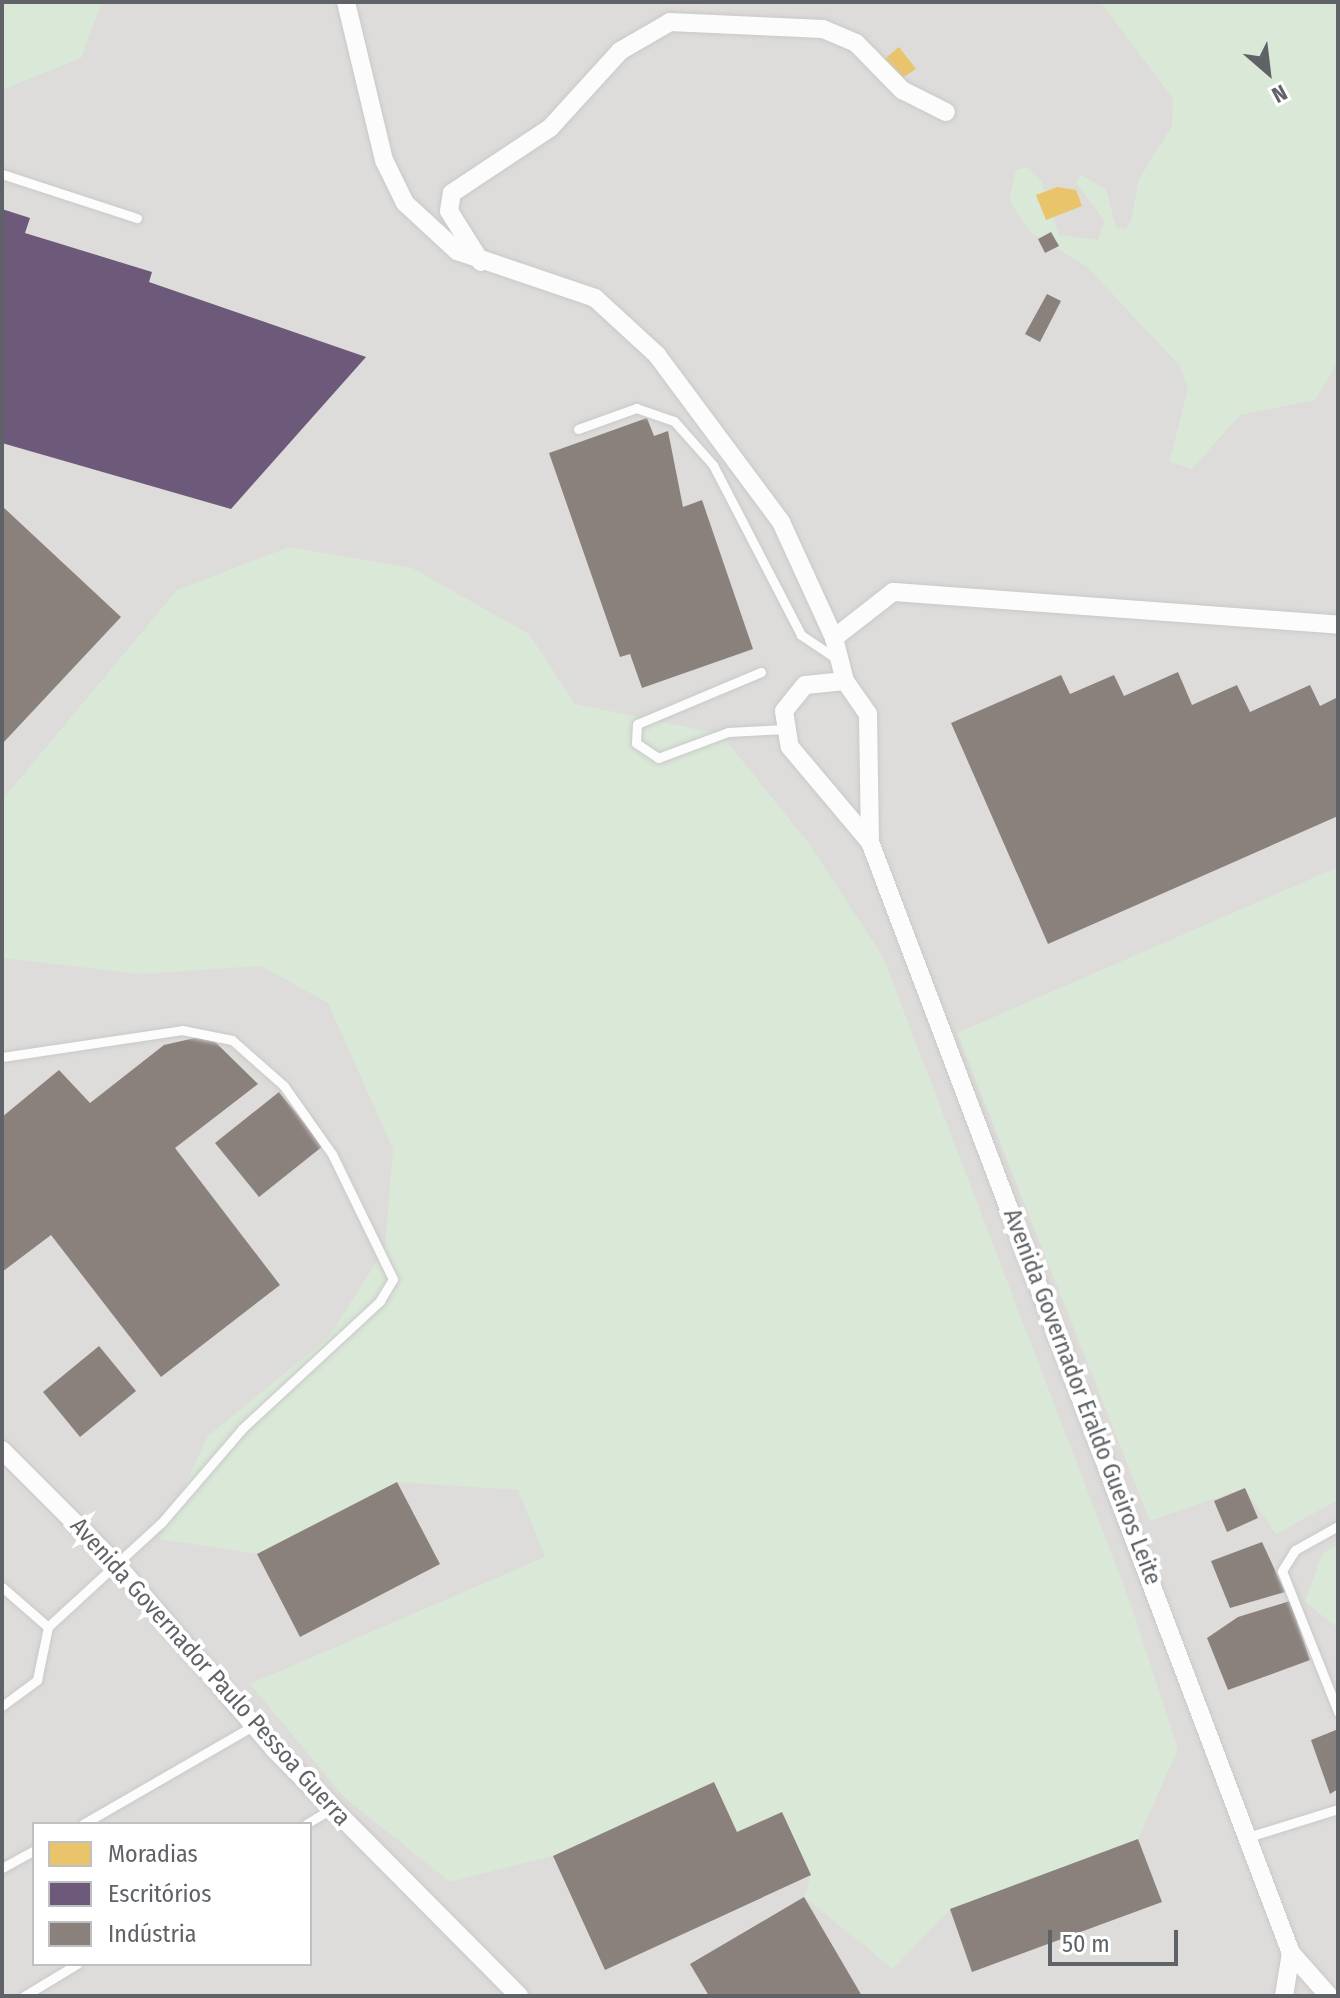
<!DOCTYPE html>
<meta charset="utf-8">
<style>
body{margin:0}
#map{position:relative;width:1340px;height:1998px;overflow:hidden;background:#eeede9;font-family:"Fira Sans Condensed",sans-serif}
div>[style]{position:absolute}
[style*='--x']{left:calc(var(--x)*1px);top:calc(var(--y)*1px);width:calc(var(--w)*1px);rotate:calc(var(--a)*1deg)}
.industrial>*{inset:0;background:#dddcda}
.green>*{inset:0;background:#d9e8d7}
.homes>*{inset:0;background:#e9c46a}
.offices>*{inset:0;background:#6d597a}
.industry>*{inset:0;background:#8a817c}
.roads{filter:drop-shadow(0 0 2px #c9c9c9) drop-shadow(0 0 2px #c9c9c9)}
.service>*{height:9px;margin:-4.5px;padding:0 4.5px;transform-origin:4.5px;border-radius:4.5px;background:#fcfcfc}
.minor>*{height:18px;margin:-9px;padding:0 9px;transform-origin:9px;border-radius:9px;background:#fcfcfc}
span{translate:-50% -50%;white-space:nowrap;text-align:center;line-height:1.15;-webkit-text-stroke:8px #fff;paint-order:stroke}
.street-label{font-size:24px;color:#5f6266}
.frame{position:absolute;inset:0;border:4px solid #5f6266;pointer-events:none}
.legend{position:absolute;left:32px;top:1822px;width:280px;height:144px;box-sizing:border-box;background:#fff;border:2px solid #bfc0c2;margin:0;padding:10px 14px;list-style:none;font-size:24px;color:#5f6266}
.legend li{display:flex;align-items:center;gap:16px;height:40px}
.legend b{width:40px;border:2px solid #bfc0c2}
.north{position:absolute;left:1228px;top:32px;width:80px;height:80px;-webkit-text-stroke:6px #fff;paint-order:stroke;rotate:152deg;font-size:22px;font-weight:700;line-height:32px;text-align:center;color:#5f6266}
.north::after{content:'';display:block;margin:auto;width:28px;height:36px;background:#5f6266;clip-path:polygon(50% 0,100% 100%,50% 72%,0 100%)}
.scale{position:absolute;left:1048px;top:1930px;width:130px;height:36px;box-sizing:border-box;border:4px solid #5f6266;border-top:0;padding-left:10px;font-size:24px;line-height:28px;white-space:nowrap;color:#5f6266;-webkit-text-stroke:6px #fff;paint-order:stroke}
</style>
<div id="map">
<div class="industrial">
<i style="clip-path:polygon(evenodd,2px 2px,1338px 2px,1338px 1996px,2px 1996px,2px 2px,34px 1824px,310px 1824px,310px 1964px,34px 1964px,34px 1824px)"></i>
</div>
<div class="green">
<i style="clip-path:polygon(2px 2px,102px 2px,81px 58px,2px 90px)"></i>
<i style="clip-path:polygon(1100px 2px,1338px 2px,1338px 361px,1315px 400px,1240px 415px,1192px 469px,1169px 462px,1188px 389px,1180px 366px,1087px 267px,1030px 232px,1009px 200px,1016px 170px,1026px 167px,1041px 180px,1059px 235px,1098px 240px,1105px 221px,1075px 182px,1081px 175px,1106px 189px,1116px 228px,1126px 229px,1131px 220px,1139px 179px,1172px 126px,1173px 98px)"></i>
<i style="clip-path:polygon(289px 547px,412px 568px,529px 634px,575px 704px,721px 734px,810px 845px,883px 957px,1130px 1602px,1178px 1749px,1138px 1839px,950px 1909px,893px 1969px,804px 1897px,811px 1875px,782px 1812px,737px 1832px,714px 1782px,553px 1856px,450px 1882px,344px 1797px,250px 1684px,545px 1557px,518px 1490px,397px 1482px,257px 1554px,160px 1539px,208px 1436px,329px 1337px,385px 1248px,393px 1149px,328px 1003px,261px 966px,140px 974px,2px 958px,2px 800px,177px 590px)"></i>
<i style="clip-path:polygon(1338px 867px,1338px 1500px,1276px 1534px,1244px 1488px,1150px 1521px,957px 1033px)"></i>
<i style="clip-path:polygon(1338px 1544px,1338px 1628px,1305px 1602px,1322px 1554px)"></i>
</div>
<div class="homes">
<i style="clip-path:polygon(899px 47px,916px 69px,896px 82px,880px 63px)"></i>
<i style="clip-path:polygon(1057px 187px,1076px 190px,1082px 206px,1046px 220px,1036px 195px)"></i>
</div>
<div class="offices">
<i style="clip-path:polygon(2px 209px,30px 218px,25px 233px,152px 272px,149px 282px,366px 357px,231px 509px,2px 443px)"></i>
</div>
<div class="industry">
<i style="clip-path:polygon(1051px 232px,1059px 246px,1045px 253px,1038px 239px)"></i>
<i style="clip-path:polygon(1047px 294px,1061px 301px,1040px 342px,1025px 334px)"></i>
<i style="clip-path:polygon(647px 418px,654px 436px,668px 431px,683px 507px,702px 500px,753px 649px,642px 688px,630px 654px,620px 657px,549px 453px)"></i>
<i style="clip-path:polygon(2px 506px,121px 617px,2px 744px)"></i>
<i style="clip-path:polygon(1178px 672px,1192px 705px,1237px 685px,1250px 712px,1310px 685px,1320px 706px,1338px 697px,1338px 816px,1048px 944px,951px 723px,1061px 675px,1070px 694px,1114px 675px,1124px 696px)"></i>
<i style="clip-path:polygon(208px 1035px,258px 1084px,175px 1148px,280px 1285px,161px 1377px,51px 1235px,2px 1272px,2px 1117px,59px 1070px,90px 1103px,164px 1045px)"></i>
<i style="clip-path:polygon(279px 1092px,323px 1146px,259px 1197px,215px 1143px)"></i>
<i style="clip-path:polygon(99px 1346px,136px 1391px,80px 1437px,43px 1392px)"></i>
<i style="clip-path:polygon(397px 1482px,440px 1564px,300px 1637px,257px 1554px)"></i>
<i style="clip-path:polygon(1245px 1488px,1258px 1518px,1227px 1532px,1214px 1501px)"></i>
<i style="clip-path:polygon(1262px 1542px,1285px 1592px,1230px 1608px,1211px 1561px)"></i>
<i style="clip-path:polygon(1290px 1601px,1310px 1660px,1228px 1690px,1207px 1638px,1238px 1617px)"></i>
<i style="clip-path:polygon(1336px 1730px,1338px 1789px,1330px 1794px,1311px 1740px)"></i>
<i style="clip-path:polygon(714px 1782px,737px 1832px,782px 1812px,811px 1875px,605px 1970px,553px 1856px)"></i>
<i style="clip-path:polygon(1138px 1839px,1162px 1902px,972px 1972px,950px 1909px)"></i>
<i style="clip-path:polygon(804px 1897px,862px 1996px,709px 1996px,690px 1964px)"></i>
</div>
<div class="roads">
<div class="service">
<i style="--x:2;--y:174;--w:142;--a:18.1"></i>
<i style="--x:578;--y:429;--w:62;--a:-19.9"></i>
<i style="--x:636;--y:408;--w:40;--a:18.9"></i>
<i style="--x:674;--y:421;--w:59;--a:48.4"></i>
<i style="--x:713;--y:465;--w:191;--a:62.6"></i>
<i style="--x:801;--y:635;--w:47;--a:33.7"></i>
<i style="--x:761;--y:672;--w:134;--a:157.2"></i>
<i style="--x:637;--y:724;--w:19;--a:93"></i>
<i style="--x:636;--y:743;--w:27;--a:34"></i>
<i style="--x:658;--y:758;--w:75;--a:-20.4"></i>
<i style="--x:728;--y:732;--w:57;--a:-3"></i>
<i style="--x:2;--y:1057;--w:182;--a:-8.5"></i>
<i style="--x:182;--y:1030;--w:51;--a:11.3"></i>
<i style="--x:232;--y:1040;--w:69;--a:41.5"></i>
<i style="--x:284;--y:1086;--w:83;--a:54.8"></i>
<i style="--x:332;--y:1154;--w:139;--a:64"></i>
<i style="--x:393;--y:1279;--w:26;--a:121"></i>
<i style="--x:380;--y:1301;--w:188;--a:137.2"></i>
<i style="--x:242;--y:1429;--w:123;--a:130.7"></i>
<i style="--x:162;--y:1522;--w:155;--a:137.4"></i>
<i style="--x:48;--y:1627;--w:61;--a:-139"></i>
<i style="--x:1338;--y:1526;--w:49;--a:150.8"></i>
<i style="--x:1295;--y:1550;--w:25;--a:122"></i>
<i style="--x:1282;--y:1571;--w:152;--a:68.3"></i>
<i style="--x:2;--y:1706;--w:44;--a:-36.6"></i>
<i style="--x:37;--y:1680;--w:54;--a:-78.3"></i>
<i style="--x:83;--y:1824;--w:196;--a:-30"></i>
<i style="--x:306;--y:1824;--w:29;--a:-31"></i>
<i style="--x:1248;--y:1837;--w:94;--a:-17.3"></i>
<i style="--x:2;--y:1868;--w:37;--a:-29"></i>
<i style="--x:24;--y:1996;--w:62;--a:-31.1"></i>
</div>
<div class="minor">
<i style="--x:346;--y:2;--w:163;--a:76.5"></i>
<i style="--x:384;--y:160;--w:48;--a:64"></i>
<i style="--x:405;--y:203;--w:71;--a:42.7"></i>
<i style="--x:457;--y:251;--w:146;--a:18.8"></i>
<i style="--x:595;--y:298;--w:84;--a:42.6"></i>
<i style="--x:657;--y:355;--w:208;--a:53.4"></i>
<i style="--x:781;--y:522;--w:128;--a:65.4"></i>
<i style="--x:834;--y:638;--w:44;--a:75.7"></i>
<i style="--x:481;--y:262;--w:60;--a:-122.1"></i>
<i style="--x:449;--y:211;--w:18;--a:-81"></i>
<i style="--x:452;--y:193;--w:118;--a:-33.6"></i>
<i style="--x:550;--y:128;--w:104;--a:-47.7"></i>
<i style="--x:620;--y:51;--w:58;--a:-30.1"></i>
<i style="--x:670;--y:22;--w:153;--a:2.6"></i>
<i style="--x:823;--y:29;--w:36;--a:23"></i>
<i style="--x:856;--y:43;--w:66;--a:45.6"></i>
<i style="--x:902;--y:90;--w:49;--a:26.6"></i>
<i style="--x:834;--y:638;--w:75;--a:-37.9"></i>
<i style="--x:893;--y:592;--w:446;--a:4.2"></i>
<i style="--x:870;--y:842;--w:128;--a:-90.9"></i>
<i style="--x:868;--y:714;--w:40;--a:-124.9"></i>
<i style="--x:845;--y:681;--w:40;--a:174.3"></i>
<i style="--x:805;--y:685;--w:33;--a:129"></i>
<i style="--x:784;--y:711;--w:36;--a:81"></i>
<i style="--x:790;--y:747;--w:124;--a:49.9"></i>
<i style="--x:870;--y:842;--w:1188;--a:69.25"></i>
<i style="--x:1291;--y:1953;--w:57;--a:48.5"></i>
<i style="--x:2;--y:1450;--w:163;--a:45"></i>
<i style="--x:117;--y:1565;--w:242;--a:49.5"></i>
<i style="--x:274;--y:1749;--w:348;--a:45.2"></i>
<i style="--x:1284;--y:1996;--w:44;--a:-80.8"></i>
</div>
</div>
<div class="street-label">
<span style="left:1082px;top:1397px;rotate:69deg">Avenida Governador Eraldo Gueiros Leite</span>
<span style="left:210px;top:1672px;rotate:48deg">Avenida Governador Paulo Pessoa Guerra</span>
</div>
<div class="frame"></div>
<ul class="legend">
<li><b style="height:22px;background:#e9c46a"></b>Moradias</li>
<li><b style="height:22px;background:#6d597a"></b>Escritórios</li>
<li><b style="height:22px;background:#8a817c"></b>Indústria</li>
</ul>
<div class="north">N</div>
<div class="scale">50 m</div>
</div>
